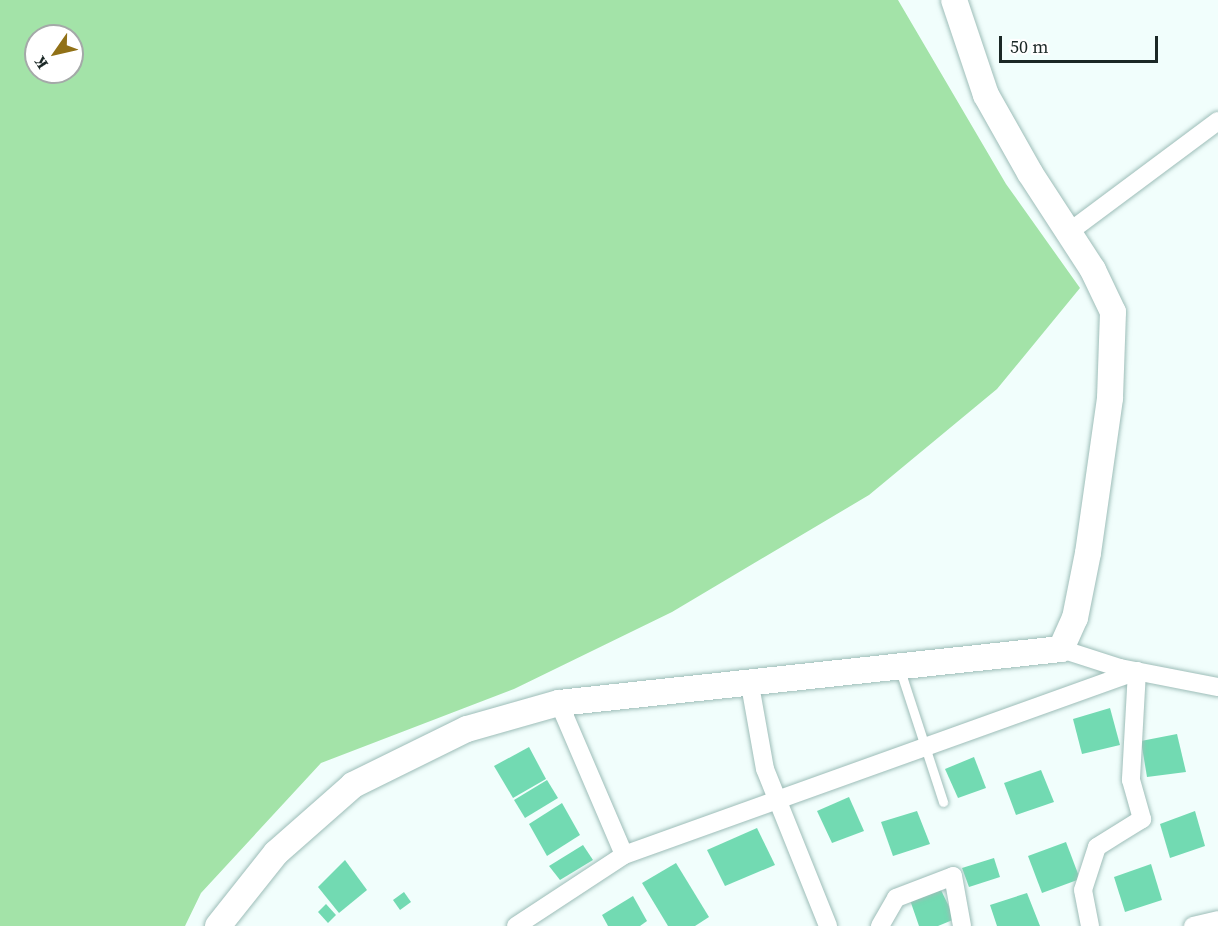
<!DOCTYPE html>
<style>
body{margin:0}
#map{position:relative;width:1218px;height:926px;overflow:hidden;background:#f1fefc;font-family:"Source Serif 4",serif}
div>[style]{position:absolute}
[style*='--x']{left:calc(var(--x)*1px);top:calc(var(--y)*1px);width:calc(var(--w)*1px);rotate:calc(var(--a)*1deg)}
.green>*{inset:0;background:#a3e3a8}
.building>*{inset:0;background:#72dab2}
.roads{filter:drop-shadow(0 0 2px #9dbdb8) drop-shadow(0 0 2px #9dbdb8)}
.lane>*{height:9px;margin:-4.5px;padding:0 4.5px;transform-origin:4.5px;border-radius:4.5px;background:#fff}
.street>*{height:18px;margin:-9px;padding:0 9px;transform-origin:9px;border-radius:9px;background:#fff}
.secondary>*{height:26px;margin:-13px;padding:0 13px;transform-origin:13px;border-radius:13px;background:#fff}
span{translate:-50% -50%;white-space:nowrap;text-align:center;line-height:1.15;-webkit-text-stroke:4.5px #fff;paint-order:stroke}
.north{position:absolute;left:24px;top:24px;width:60px;height:60px;box-sizing:border-box;background:#fff;border:2px solid #a4a9a8;border-radius:50%;rotate:236deg;font-size:16px;font-weight:700;line-height:24px;text-align:center;color:#1b2826}
.north::after{content:'';display:block;margin:auto;width:21px;height:27px;background:#917117;clip-path:polygon(50% 0,100% 100%,50% 72%,0 100%)}
.scale{position:absolute;left:999px;top:36px;width:159px;height:27px;box-sizing:border-box;border:3px solid #1b2826;border-top:0;padding-left:8px;font-size:18px;line-height:21px;white-space:nowrap;color:#1b2826;-webkit-text-stroke:4px #fff;paint-order:stroke}
</style>
<div id="map">
<div class="green">
<i style="clip-path:polygon(evenodd,0 0,898px 0,1006px 184px,1080px 288px,997px 389px,869px 495px,672px 612px,514px 689px,321px 763px,201px 893px,185px 926px,0 926px,0 0,36px 36px,72px 36px,72px 72px,36px 72px,36px 36px)"></i>
</div>
<div class="building">
<i style="clip-path:polygon(1110px 708px,1120px 745px,1082px 754px,1073px 719px)"></i>
<i style="clip-path:polygon(1177px 734px,1186px 772px,1147px 777px,1141px 741px)"></i>
<i style="clip-path:polygon(529px 747px,546px 779px,513px 798px,494px 766px)"></i>
<i style="clip-path:polygon(974px 757px,986px 788px,958px 798px,945px 769px)"></i>
<i style="clip-path:polygon(1041px 770px,1054px 802px,1016px 815px,1004px 783px)"></i>
<i style="clip-path:polygon(547px 780px,558px 798px,525px 818px,514px 800px)"></i>
<i style="clip-path:polygon(849px 797px,864px 831px,832px 843px,817px 811px)"></i>
<i style="clip-path:polygon(562px 803px,580px 835px,547px 856px,529px 824px)"></i>
<i style="clip-path:polygon(917px 811px,930px 844px,893px 856px,881px 822px)"></i>
<i style="clip-path:polygon(1195px 811px,1205px 846px,1170px 858px,1160px 824px)"></i>
<i style="clip-path:polygon(757px 828px,775px 865px,725px 886px,707px 850px)"></i>
<i style="clip-path:polygon(1066px 842px,1080px 879px,1042px 893px,1028px 856px)"></i>
<i style="clip-path:polygon(583px 845px,593px 860px,560px 880px,549px 866px)"></i>
<i style="clip-path:polygon(994px 858px,1000px 877px,969px 887px,962px 868px)"></i>
<i style="clip-path:polygon(345px 860px,367px 890px,339px 913px,318px 887px)"></i>
<i style="clip-path:polygon(676px 863px,709px 917px,695px 926px,668px 926px,642px 883px)"></i>
<i style="clip-path:polygon(1151px 864px,1162px 900px,1125px 912px,1114px 877px)"></i>
<i style="clip-path:polygon(940px 888px,955px 919px,938px 926px,919px 926px,910px 900px)"></i>
<i style="clip-path:polygon(404px 892px,411px 902px,400px 910px,393px 900px)"></i>
<i style="clip-path:polygon(1027px 893px,1040px 926px,997px 926px,990px 905px)"></i>
<i style="clip-path:polygon(633px 896px,647px 921px,640px 926px,608px 926px,602px 915px)"></i>
<i style="clip-path:polygon(326px 904px,336px 915px,328px 923px,318px 912px)"></i>
</div>
<div class="roads">
<div class="lane">
<i style="--x:899;--y:667;--w:142;--a:71.9"></i>
</div>
<div class="street">
<i style="--x:1069;--y:232;--w:186;--a:-36.7"></i>
<i style="--x:1061;--y:649;--w:62;--a:17.9"></i>
<i style="--x:1120;--y:668;--w:100;--a:11"></i>
<i style="--x:750;--y:685;--w:85;--a:79.9"></i>
<i style="--x:765;--y:769;--w:169;--a:68.1"></i>
<i style="--x:559;--y:703;--w:165;--a:66.8"></i>
<i style="--x:516;--y:926;--w:129;--a:-33.3"></i>
<i style="--x:624;--y:855;--w:545;--a:-19.73"></i>
<i style="--x:1137;--y:671;--w:109;--a:93.2"></i>
<i style="--x:1131;--y:780;--w:41;--a:74.2"></i>
<i style="--x:1142;--y:819;--w:53;--a:148.1"></i>
<i style="--x:1097;--y:847;--w:45;--a:108"></i>
<i style="--x:1083;--y:890;--w:37;--a:79"></i>
<i style="--x:880;--y:926;--w:32;--a:-60"></i>
<i style="--x:896;--y:898;--w:61;--a:-21.1"></i>
<i style="--x:953;--y:876;--w:51;--a:79.8"></i>
<i style="--x:1193;--y:926;--w:26;--a:-13"></i>
</div>
<div class="secondary">
<i style="--x:218;--y:926;--w:93;--a:-51.5"></i>
<i style="--x:276;--y:853;--w:103;--a:-41.4"></i>
<i style="--x:353;--y:785;--w:127;--a:-26.2"></i>
<i style="--x:467;--y:729;--w:96;--a:-15.8"></i>
<i style="--x:559;--y:703;--w:505;--a:-6.14"></i>
<i style="--x:1061;--y:649;--w:34;--a:-66"></i>
<i style="--x:1075;--y:618;--w:66;--a:-78.7"></i>
<i style="--x:1088;--y:553;--w:157;--a:-81.9"></i>
<i style="--x:1110;--y:398;--w:86;--a:-88"></i>
<i style="--x:1113;--y:312;--w:47;--a:-115.5"></i>
<i style="--x:1093;--y:270;--w:116;--a:-123"></i>
<i style="--x:1030;--y:173;--w:90;--a:-119.4"></i>
<i style="--x:986;--y:95;--w:100;--a:-108.6"></i>
</div>
</div>
<div class="north">K</div>
<div class="scale">50 m</div>
</div>
